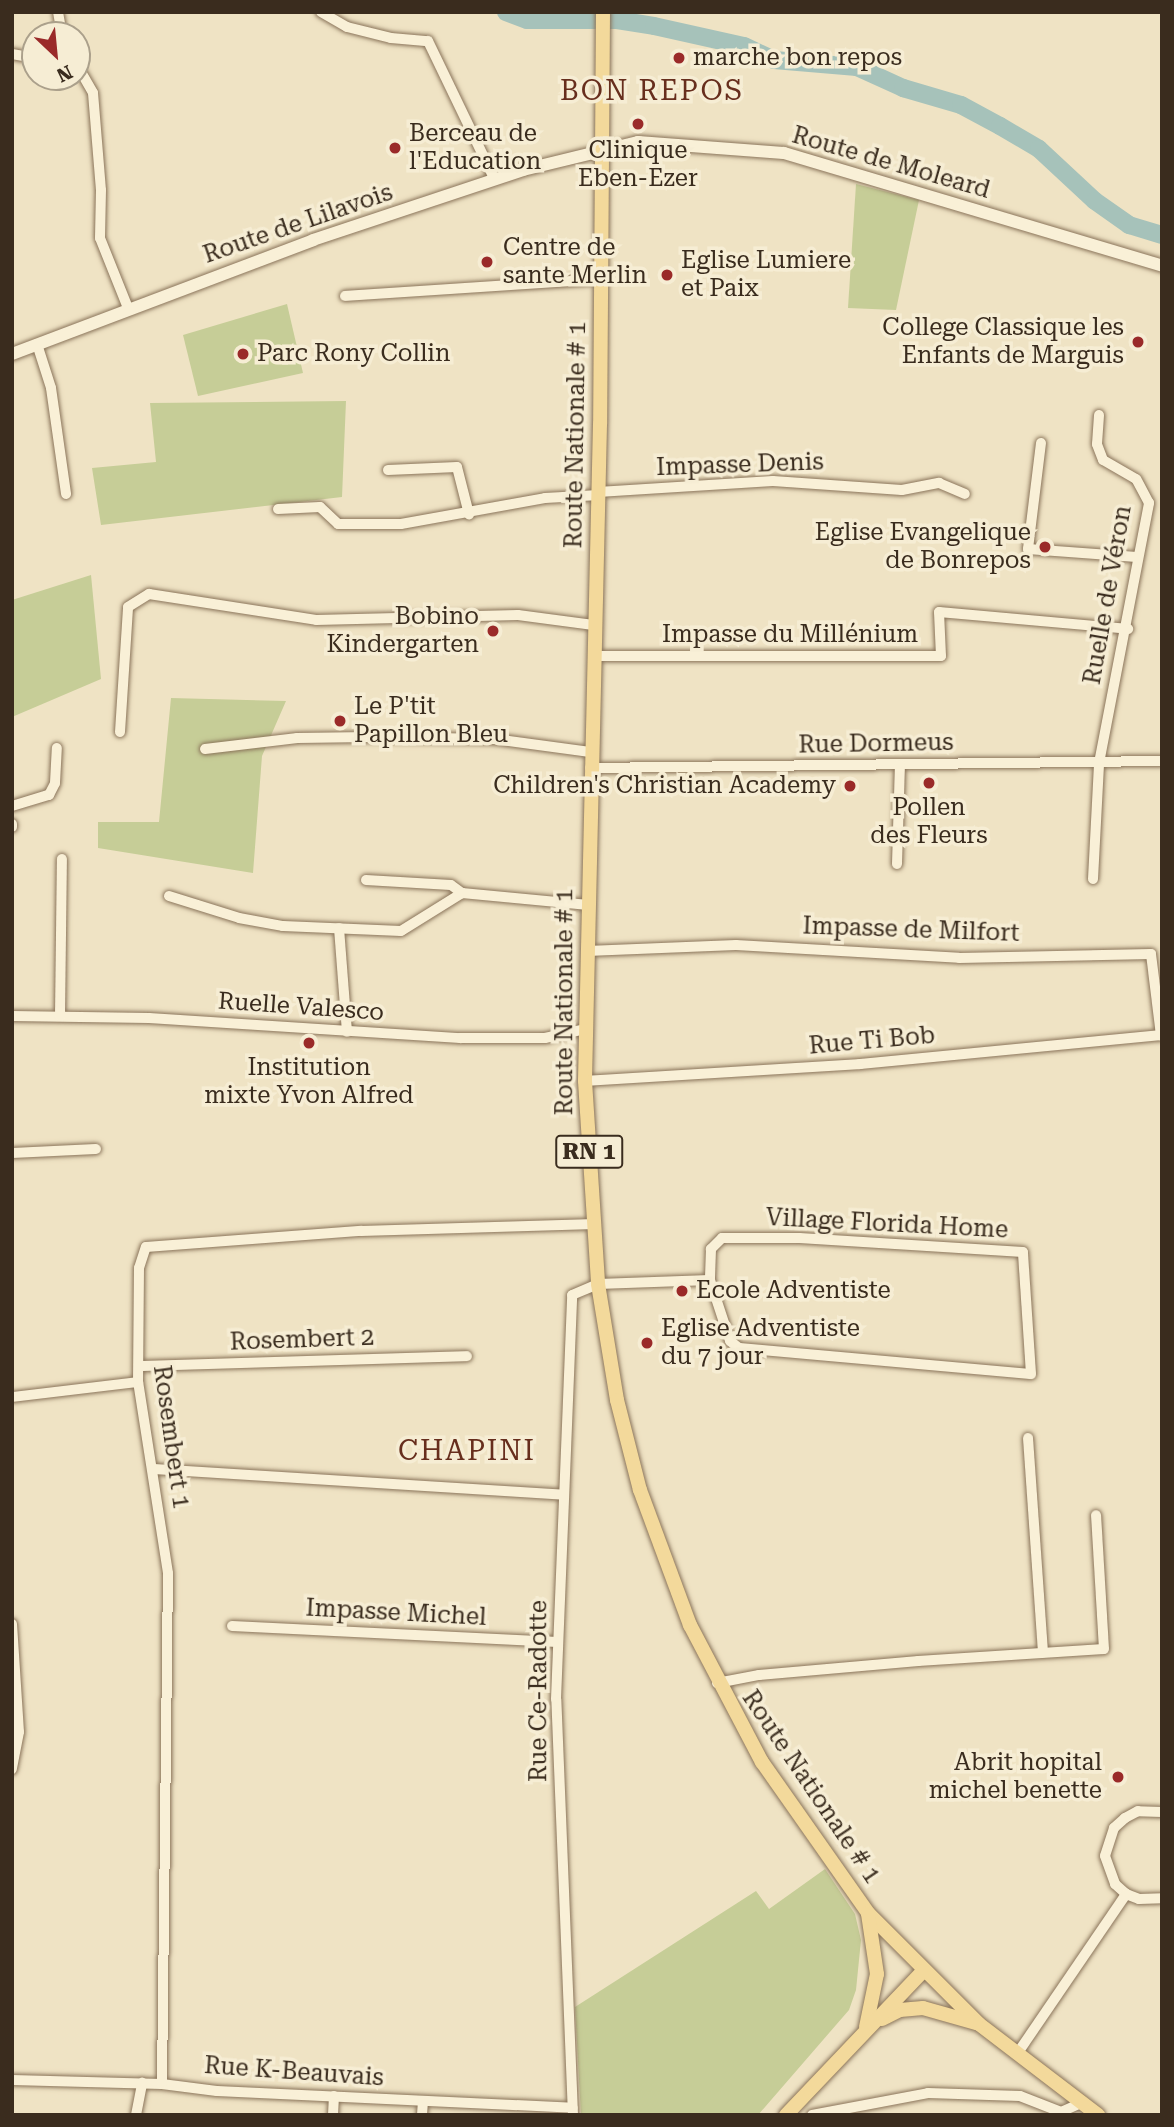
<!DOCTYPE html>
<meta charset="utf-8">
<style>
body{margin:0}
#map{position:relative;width:1174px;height:2127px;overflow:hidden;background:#efe3c4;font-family:"Roboto Serif",serif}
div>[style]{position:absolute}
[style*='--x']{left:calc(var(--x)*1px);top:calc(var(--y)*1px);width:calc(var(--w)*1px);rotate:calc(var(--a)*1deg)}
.green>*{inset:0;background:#c6cd97}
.river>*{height:18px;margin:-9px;padding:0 9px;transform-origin:9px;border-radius:9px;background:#a6c2ba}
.roads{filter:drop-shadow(0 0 2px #8a745a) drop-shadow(0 0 2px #8a745a)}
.street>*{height:10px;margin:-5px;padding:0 5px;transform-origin:5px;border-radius:5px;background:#f9f0d7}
.secondary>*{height:12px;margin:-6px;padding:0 6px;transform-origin:6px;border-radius:6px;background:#f9f0d7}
.primary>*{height:14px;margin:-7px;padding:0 7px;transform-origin:7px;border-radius:7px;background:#f3d99b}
.dots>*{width:19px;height:19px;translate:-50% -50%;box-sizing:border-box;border:4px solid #f6edd4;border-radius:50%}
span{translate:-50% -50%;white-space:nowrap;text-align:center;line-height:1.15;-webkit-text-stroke:7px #f6edd4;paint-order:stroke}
.shield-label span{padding:2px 5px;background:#f6edd4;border:2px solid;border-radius:5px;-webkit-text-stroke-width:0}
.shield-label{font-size:23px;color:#3a2c1e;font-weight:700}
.poi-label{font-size:24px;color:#3a2c1e}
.left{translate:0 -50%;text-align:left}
.right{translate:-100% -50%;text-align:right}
.street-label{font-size:24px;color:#3a2c1e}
.quarter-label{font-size:28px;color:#672e1d;letter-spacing:2px}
.frame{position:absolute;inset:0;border:14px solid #3a2c1e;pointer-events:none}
.north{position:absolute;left:21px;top:21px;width:70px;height:70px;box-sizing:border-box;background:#f6edd4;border:2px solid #aba08b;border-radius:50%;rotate:154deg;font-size:19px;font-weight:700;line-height:28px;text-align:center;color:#3a2c1e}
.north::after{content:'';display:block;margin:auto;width:24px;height:32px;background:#9a2a29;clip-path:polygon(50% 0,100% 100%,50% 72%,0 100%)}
</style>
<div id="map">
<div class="green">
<i style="clip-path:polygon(856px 184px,919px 200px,896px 310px,848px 308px)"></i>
<i style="clip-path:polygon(287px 304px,303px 373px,198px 396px,183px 335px)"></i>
<i style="clip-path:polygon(346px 401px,342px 497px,101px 525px,92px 468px,156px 462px,150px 403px)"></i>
<i style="clip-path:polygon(91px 575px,101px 679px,12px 717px,12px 600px)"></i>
<i style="clip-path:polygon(171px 698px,286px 701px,262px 756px,253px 873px,98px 848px,98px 822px,159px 822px)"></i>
<i style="clip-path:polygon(825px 1869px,855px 1914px,861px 1940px,856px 1990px,849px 2010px,758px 2115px,581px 2115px,575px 2007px,756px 1891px,769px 1909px)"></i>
</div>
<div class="river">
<i style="--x:506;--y:12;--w:22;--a:21"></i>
<i style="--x:527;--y:20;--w:90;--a:0"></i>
<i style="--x:617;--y:20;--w:37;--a:9"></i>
<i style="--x:654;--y:26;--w:92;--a:12.5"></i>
<i style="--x:744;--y:46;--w:33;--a:25"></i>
<i style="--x:774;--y:60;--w:83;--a:4.8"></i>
<i style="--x:857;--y:67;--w:51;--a:24.5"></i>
<i style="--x:903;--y:88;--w:60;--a:16.3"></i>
<i style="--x:961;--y:105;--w:44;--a:28.3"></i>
<i style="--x:1000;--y:126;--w:45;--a:30.5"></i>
<i style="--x:1039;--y:149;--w:76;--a:42.9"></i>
<i style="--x:1095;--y:201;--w:42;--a:35.2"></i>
<i style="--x:1129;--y:225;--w:34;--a:17"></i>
</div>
<div class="roads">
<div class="street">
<i style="--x:58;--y:12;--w:23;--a:80"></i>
<i style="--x:321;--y:12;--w:30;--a:30"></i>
<i style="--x:347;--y:27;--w:45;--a:14"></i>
<i style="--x:391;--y:38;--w:37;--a:5"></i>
<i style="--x:428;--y:41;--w:154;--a:64.3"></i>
<i style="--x:12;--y:54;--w:23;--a:10"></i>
<i style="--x:77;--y:65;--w:32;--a:60"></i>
<i style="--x:93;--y:93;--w:97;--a:85.3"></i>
<i style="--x:101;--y:190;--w:48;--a:91.2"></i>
<i style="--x:100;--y:238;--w:75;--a:68.2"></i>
<i style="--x:345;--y:296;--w:256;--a:-3.8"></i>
<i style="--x:37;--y:344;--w:46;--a:72.3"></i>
<i style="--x:51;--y:388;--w:107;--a:81.9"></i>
<i style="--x:1041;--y:443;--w:107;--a:97"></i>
<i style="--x:1028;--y:549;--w:109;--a:4.2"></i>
<i style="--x:388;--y:470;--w:69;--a:-2.5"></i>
<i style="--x:457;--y:467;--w:49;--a:75.7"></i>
<i style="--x:598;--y:492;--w:175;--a:-3.6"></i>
<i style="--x:773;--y:481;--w:129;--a:4"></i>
<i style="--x:902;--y:490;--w:38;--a:-11"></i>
<i style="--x:939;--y:483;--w:28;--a:23"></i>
<i style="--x:278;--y:509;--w:42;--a:-2.7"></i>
<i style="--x:320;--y:507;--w:25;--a:43"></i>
<i style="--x:338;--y:524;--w:63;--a:0"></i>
<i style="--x:401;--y:524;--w:146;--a:-10.2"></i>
<i style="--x:545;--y:498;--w:54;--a:-3.2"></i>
<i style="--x:593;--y:656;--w:348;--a:0"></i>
<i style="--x:941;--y:656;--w:44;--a:-92.6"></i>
<i style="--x:939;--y:612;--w:190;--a:5.1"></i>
<i style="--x:120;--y:732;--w:125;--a:-86.3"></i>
<i style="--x:128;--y:607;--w:25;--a:-32"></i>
<i style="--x:149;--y:594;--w:169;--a:8.8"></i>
<i style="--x:316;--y:620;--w:202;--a:-1.4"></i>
<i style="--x:518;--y:615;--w:76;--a:7.6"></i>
<i style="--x:205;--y:749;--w:93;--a:-6.8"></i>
<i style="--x:297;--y:738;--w:72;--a:-0.8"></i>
<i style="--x:369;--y:737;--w:125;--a:0.9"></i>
<i style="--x:494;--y:739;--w:97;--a:7.7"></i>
<i style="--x:590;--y:768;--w:572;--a:-0.7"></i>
<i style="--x:12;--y:806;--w:39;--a:-17"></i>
<i style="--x:49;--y:795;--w:13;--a:-63"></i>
<i style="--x:55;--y:783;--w:35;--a:-87"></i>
<i style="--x:12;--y:827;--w:3;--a:-90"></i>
<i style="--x:897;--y:864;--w:99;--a:-88.3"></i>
<i style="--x:1093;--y:879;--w:116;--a:-87"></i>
<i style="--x:1099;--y:763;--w:265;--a:-79.1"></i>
<i style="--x:1149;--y:503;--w:27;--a:-118"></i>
<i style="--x:1136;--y:479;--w:38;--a:-150"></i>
<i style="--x:1103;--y:460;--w:17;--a:-111"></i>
<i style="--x:1097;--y:444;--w:29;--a:-86"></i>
<i style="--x:366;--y:880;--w:85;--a:3.4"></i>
<i style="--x:451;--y:885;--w:14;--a:36"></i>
<i style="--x:169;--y:896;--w:73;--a:17.4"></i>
<i style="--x:239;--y:918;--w:45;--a:10.3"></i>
<i style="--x:283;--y:926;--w:118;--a:2.4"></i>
<i style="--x:401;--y:931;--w:72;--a:-31.9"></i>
<i style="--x:462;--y:893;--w:127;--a:5.4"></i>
<i style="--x:339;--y:928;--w:104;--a:85.6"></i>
<i style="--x:587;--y:951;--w:149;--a:-2.3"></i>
<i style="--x:736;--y:945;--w:223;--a:3.3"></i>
<i style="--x:959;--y:958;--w:192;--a:-1.2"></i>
<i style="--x:1151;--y:954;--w:82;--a:83"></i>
<i style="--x:12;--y:1016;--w:137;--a:0.8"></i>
<i style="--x:149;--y:1018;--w:312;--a:3.7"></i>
<i style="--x:460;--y:1038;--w:85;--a:0"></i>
<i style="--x:545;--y:1038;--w:42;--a:-12.4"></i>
<i style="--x:60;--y:1016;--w:157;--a:-89.3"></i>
<i style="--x:585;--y:1081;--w:276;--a:-3.5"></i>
<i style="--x:860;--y:1064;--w:303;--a:-5.5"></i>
<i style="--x:12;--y:1153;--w:84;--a:-2.7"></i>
<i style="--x:139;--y:1366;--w:328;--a:-1.7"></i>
<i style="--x:12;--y:1397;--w:127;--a:-6.8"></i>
<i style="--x:1028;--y:1438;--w:215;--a:86"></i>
<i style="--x:155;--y:1469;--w:409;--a:3.6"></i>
<i style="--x:12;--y:1624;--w:108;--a:86.3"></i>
<i style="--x:19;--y:1732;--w:38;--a:101"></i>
<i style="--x:232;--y:1626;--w:326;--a:2.8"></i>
<i style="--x:717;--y:1683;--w:43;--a:-10.8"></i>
<i style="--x:759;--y:1675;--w:160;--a:-5"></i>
<i style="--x:918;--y:1661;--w:186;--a:-3.7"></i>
<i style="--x:1104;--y:1649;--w:134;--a:-93.4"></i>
<i style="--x:1162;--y:1812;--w:24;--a:-178"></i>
<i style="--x:1138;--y:1811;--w:15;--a:152"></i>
<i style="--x:1125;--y:1818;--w:15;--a:138"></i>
<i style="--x:1114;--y:1828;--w:29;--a:108"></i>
<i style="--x:1105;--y:1856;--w:30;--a:70"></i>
<i style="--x:1115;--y:1884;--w:15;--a:42"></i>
<i style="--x:1126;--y:1894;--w:14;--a:21"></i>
<i style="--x:1139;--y:1899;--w:23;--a:-2"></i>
<i style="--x:1017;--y:2054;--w:194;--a:-55.7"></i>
<i style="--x:12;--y:2080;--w:150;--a:1.5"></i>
<i style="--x:162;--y:2084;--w:55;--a:7.3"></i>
<i style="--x:217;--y:2091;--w:356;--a:2.7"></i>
<i style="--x:162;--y:2084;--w:511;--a:-89.33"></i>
<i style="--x:168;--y:1573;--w:193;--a:-98.9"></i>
<i style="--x:138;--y:1382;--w:114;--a:-89.5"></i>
<i style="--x:139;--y:1268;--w:22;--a:-72"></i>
<i style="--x:146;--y:1247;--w:216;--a:-4.3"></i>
<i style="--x:361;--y:1231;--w:234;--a:-1.7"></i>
<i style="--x:136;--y:2115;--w:33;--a:-79"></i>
<i style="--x:333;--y:2115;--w:19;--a:-87"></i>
<i style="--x:422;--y:2115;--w:14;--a:-86"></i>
<i style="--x:573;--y:2115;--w:416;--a:-92.3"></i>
<i style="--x:556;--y:1699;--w:404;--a:-87.7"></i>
<i style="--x:572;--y:1295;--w:28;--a:-23"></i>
<i style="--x:598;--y:1284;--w:112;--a:-2"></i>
<i style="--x:710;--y:1280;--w:64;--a:71.8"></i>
<i style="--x:730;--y:1341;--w:11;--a:38"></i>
<i style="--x:739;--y:1348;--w:293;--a:5.1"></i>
<i style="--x:1031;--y:1374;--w:122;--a:-93.8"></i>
<i style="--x:1023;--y:1252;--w:224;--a:-176.4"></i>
<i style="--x:799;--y:1238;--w:77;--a:180"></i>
<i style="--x:722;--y:1238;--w:16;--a:135"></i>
<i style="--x:711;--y:1249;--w:31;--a:92"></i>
<i style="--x:812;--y:2115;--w:118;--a:-10.7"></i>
<i style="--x:928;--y:2093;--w:92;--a:1.9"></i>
<i style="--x:1020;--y:2096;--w:44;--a:21.3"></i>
<i style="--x:1061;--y:2112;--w:22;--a:-24"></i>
</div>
<div class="secondary">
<i style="--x:12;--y:354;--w:322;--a:-20.7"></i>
<i style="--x:313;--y:240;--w:221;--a:-18.4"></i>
<i style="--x:523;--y:170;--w:118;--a:-13.7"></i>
<i style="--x:638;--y:142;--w:146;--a:4.3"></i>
<i style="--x:784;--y:153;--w:395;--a:16.6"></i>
</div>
<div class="primary">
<i style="--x:603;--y:12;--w:412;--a:90.4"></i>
<i style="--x:600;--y:424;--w:657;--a:91.31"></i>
<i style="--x:585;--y:1081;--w:203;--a:86.3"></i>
<i style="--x:598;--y:1284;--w:118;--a:80.7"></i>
<i style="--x:617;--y:1400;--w:93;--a:75.7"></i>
<i style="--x:640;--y:1490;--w:144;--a:69.7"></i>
<i style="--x:690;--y:1625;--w:155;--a:62.3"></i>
<i style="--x:762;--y:1762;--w:184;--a:54.9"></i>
<i style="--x:868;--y:1913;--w:157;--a:45"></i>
<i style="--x:979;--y:2024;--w:150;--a:37.4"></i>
<i style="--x:882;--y:2019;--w:20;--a:-27"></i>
<i style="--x:900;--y:2010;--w:23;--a:-5"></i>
<i style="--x:923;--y:2008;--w:55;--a:15.8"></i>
<i style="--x:866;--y:2027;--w:54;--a:-78.3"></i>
<i style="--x:877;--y:1974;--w:61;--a:-98.5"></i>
<i style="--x:786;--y:2115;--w:199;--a:-46.4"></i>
</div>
</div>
<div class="dots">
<i style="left:679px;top:58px;background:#9a2a29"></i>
<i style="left:638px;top:124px;background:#9a2a29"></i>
<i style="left:395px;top:148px;background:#9a2a29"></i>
<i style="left:487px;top:262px;background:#9a2a29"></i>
<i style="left:667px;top:275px;background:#9a2a29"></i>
<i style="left:1138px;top:342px;background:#9a2a29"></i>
<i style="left:243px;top:354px;background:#9a2a29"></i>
<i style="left:1045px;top:547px;background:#9a2a29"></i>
<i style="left:493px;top:631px;background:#9a2a29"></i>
<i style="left:340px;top:721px;background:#9a2a29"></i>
<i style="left:929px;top:783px;background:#9a2a29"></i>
<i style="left:850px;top:786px;background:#9a2a29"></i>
<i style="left:309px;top:1043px;background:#9a2a29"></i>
<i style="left:682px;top:1291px;background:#9a2a29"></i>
<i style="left:647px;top:1343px;background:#9a2a29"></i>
<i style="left:1118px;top:1777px;background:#9a2a29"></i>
</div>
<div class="shield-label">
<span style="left:589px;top:1152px">RN 1</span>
</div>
<div class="poi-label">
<span class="left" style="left:693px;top:58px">marche bon repos</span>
<span class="left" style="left:409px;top:148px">Berceau de<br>l'Education</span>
<span style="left:638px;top:165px">Clinique<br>Eben-Ezer</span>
<span class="left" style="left:503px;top:262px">Centre de<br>sante Merlin</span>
<span class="left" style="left:681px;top:275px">Eglise Lumiere<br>et Paix</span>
<span class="right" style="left:1124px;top:342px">College Classique les<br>Enfants de Marguis</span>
<span class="left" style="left:257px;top:354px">Parc Rony Collin</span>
<span class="right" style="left:1031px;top:547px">Eglise Evangelique<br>de Bonrepos</span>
<span class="right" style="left:479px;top:631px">Bobino<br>Kindergarten</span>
<span class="left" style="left:354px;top:721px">Le P'tit<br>Papillon Bleu</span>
<span class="right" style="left:836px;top:786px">Children's Christian Academy</span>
<span style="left:929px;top:822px">Pollen<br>des Fleurs</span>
<span style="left:309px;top:1082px">Institution<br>mixte Yvon Alfred</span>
<span class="left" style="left:696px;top:1291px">Ecole Adventiste</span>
<span class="left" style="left:661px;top:1343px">Eglise Adventiste<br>du 7 jour</span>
<span class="right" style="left:1102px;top:1777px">Abrit hopital<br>michel benette</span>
</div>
<div class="street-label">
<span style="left:891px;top:163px;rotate:16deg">Route de Moleard</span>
<span style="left:298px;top:224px;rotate:-19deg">Route de Lilavois</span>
<span style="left:576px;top:435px;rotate:-89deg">Route Nationale # 1</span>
<span style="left:740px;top:465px;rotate:-2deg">Impasse Denis</span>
<span style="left:1108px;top:595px;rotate:-80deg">Ruelle de Véron</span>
<span style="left:790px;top:635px">Impasse du Millénium</span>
<span style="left:876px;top:744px;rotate:-1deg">Rue Dormeus</span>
<span style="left:911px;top:930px;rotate:2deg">Impasse de Milfort</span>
<span style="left:565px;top:1002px;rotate:-90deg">Route Nationale # 1</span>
<span style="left:301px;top:1007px;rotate:4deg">Ruelle Valesco</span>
<span style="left:872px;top:1041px;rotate:-5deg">Rue Ti Bob</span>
<span style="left:887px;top:1224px;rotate:3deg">Village Florida Home</span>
<span style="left:302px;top:1340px;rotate:-2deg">Rosembert 2</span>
<span style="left:171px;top:1437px;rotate:82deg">Rosembert 1</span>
<span style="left:396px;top:1613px;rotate:3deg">Impasse Michel</span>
<span style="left:539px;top:1691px;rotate:-90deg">Rue Ce-Radotte</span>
<span style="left:811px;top:1787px;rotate:56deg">Route Nationale # 1</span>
<span style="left:294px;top:2072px;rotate:4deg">Rue K-Beauvais</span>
</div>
<div class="quarter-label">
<span style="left:652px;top:91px">BON REPOS</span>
<span style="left:467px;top:1451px">CHAPINI</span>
</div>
<div class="frame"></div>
<div class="north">N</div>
</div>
